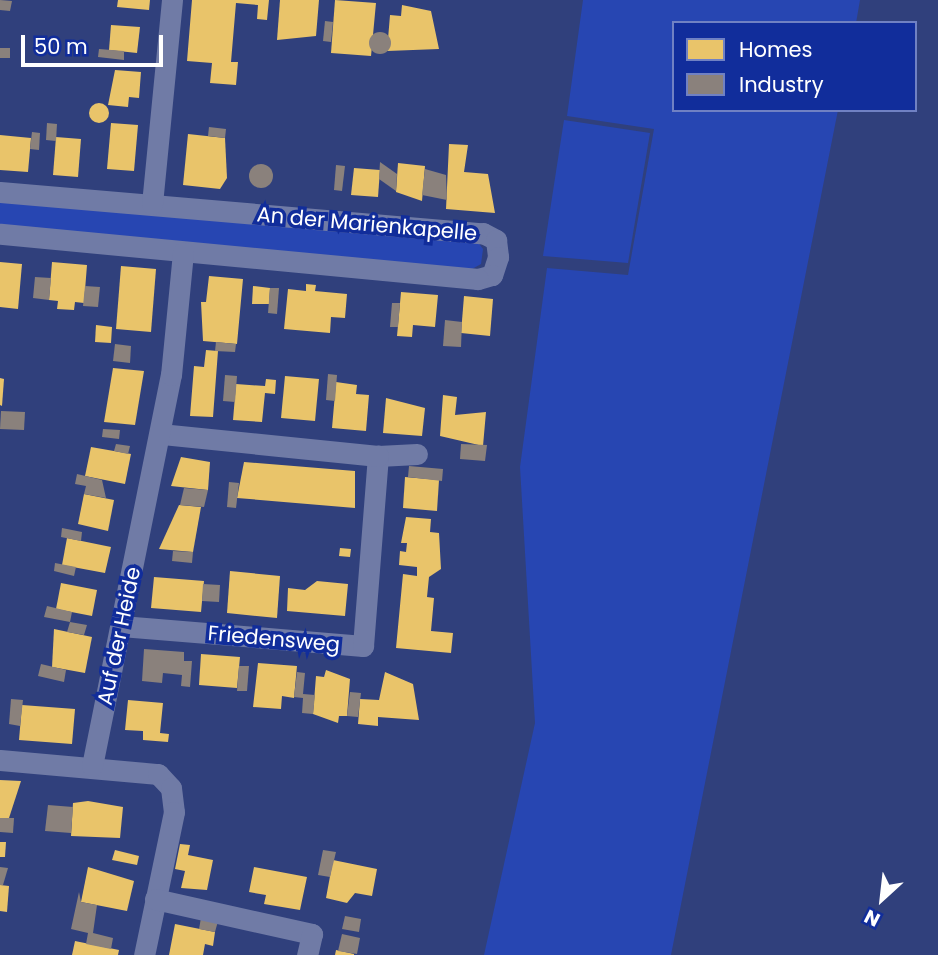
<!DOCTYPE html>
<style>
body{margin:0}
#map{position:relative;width:938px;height:955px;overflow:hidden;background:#30407c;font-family:Poppins,sans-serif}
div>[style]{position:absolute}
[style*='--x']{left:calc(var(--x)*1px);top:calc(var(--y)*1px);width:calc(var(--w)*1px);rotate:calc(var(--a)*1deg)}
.green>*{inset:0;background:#2746b2}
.homes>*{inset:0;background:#e9c46a}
.round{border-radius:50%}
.industry>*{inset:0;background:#8a817c}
.minor>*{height:21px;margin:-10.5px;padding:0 10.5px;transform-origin:10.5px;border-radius:10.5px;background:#707ba6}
span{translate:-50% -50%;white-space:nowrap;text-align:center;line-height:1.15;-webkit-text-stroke:7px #112d9b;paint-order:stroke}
.street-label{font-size:21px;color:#fff}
.legend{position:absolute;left:672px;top:21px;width:245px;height:91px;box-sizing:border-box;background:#112d9b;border:2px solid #7081c3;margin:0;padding:9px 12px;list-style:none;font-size:21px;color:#fff}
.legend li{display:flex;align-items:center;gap:14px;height:35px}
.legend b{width:35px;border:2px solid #7081c3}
.north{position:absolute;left:847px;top:864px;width:70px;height:70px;-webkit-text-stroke:5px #112d9b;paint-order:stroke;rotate:207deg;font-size:19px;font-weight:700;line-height:28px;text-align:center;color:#fff}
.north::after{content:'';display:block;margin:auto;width:24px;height:32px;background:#fff;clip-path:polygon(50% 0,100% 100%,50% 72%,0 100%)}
.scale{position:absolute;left:21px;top:35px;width:142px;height:32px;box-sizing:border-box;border:4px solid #fff;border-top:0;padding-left:9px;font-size:21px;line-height:24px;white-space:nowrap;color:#fff;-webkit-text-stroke:5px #112d9b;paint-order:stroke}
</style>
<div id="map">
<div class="green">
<i style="clip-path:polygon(583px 0,860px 0,856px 23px,674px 23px,674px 110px,838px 110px,671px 955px,484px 955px,535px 723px,520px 467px,547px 268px,628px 275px,654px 129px,567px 116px)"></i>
<i style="clip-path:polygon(564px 120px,650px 133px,628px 263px,543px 256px)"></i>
<i style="clip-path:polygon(0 200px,477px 241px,483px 249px,481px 264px,472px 269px,0 228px)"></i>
</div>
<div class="homes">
<i style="clip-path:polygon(118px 0,150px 0,149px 10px,117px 7px)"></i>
<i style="clip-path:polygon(192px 0,269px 0,267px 20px,257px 19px,258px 5px,236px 3px,231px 62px,238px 62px,236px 85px,210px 83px,212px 63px,187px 61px)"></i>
<i style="clip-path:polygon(280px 0,319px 0,316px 36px,277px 40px)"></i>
<i style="clip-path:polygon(335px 0,376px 3px,371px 56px,331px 53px)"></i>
<i style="clip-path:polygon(402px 5px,431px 11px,439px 49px,387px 51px,390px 15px,401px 16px)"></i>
<i style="clip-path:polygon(111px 25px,140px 27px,137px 53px,109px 50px)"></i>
<i style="clip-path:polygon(115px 70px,141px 72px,139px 98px,129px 97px,128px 107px,108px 105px)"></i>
<i class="round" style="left:89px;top:103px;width:20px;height:20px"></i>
<i style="clip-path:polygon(111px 123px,138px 125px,134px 171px,107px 169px)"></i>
<i style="clip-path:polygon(188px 134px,225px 138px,227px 178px,220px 189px,183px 185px)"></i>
<i style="clip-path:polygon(0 135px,31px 138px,28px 172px,0 170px)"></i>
<i style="clip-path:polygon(56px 137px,81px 139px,78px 177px,53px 175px)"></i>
<i style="clip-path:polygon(449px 144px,468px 145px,464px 172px,488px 174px,495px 213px,446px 209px)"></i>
<i style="clip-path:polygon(398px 163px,425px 166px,422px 201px,396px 192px)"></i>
<i style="clip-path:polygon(354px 168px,380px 170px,378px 197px,351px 195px)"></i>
<i style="clip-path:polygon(0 262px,22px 264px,18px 309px,0 307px)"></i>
<i style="clip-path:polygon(52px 262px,87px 265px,84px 303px,75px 302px,74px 310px,57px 309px,58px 301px,49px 300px)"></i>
<i style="clip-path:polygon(121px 266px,156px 269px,151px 332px,116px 329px)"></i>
<i style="clip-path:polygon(209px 276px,243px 279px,237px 344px,203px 341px,201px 302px,206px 302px)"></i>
<i style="clip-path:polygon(306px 284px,316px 285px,315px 291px,347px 294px,345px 318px,331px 317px,330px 333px,284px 329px,288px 289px,306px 291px)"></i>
<i style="clip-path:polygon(253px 286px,270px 288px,269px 304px,252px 304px)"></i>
<i style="clip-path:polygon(401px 292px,438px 295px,435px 327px,413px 325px,412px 337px,397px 336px)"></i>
<i style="clip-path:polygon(464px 296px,493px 299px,490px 336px,461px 333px)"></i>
<i style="clip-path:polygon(96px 325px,112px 327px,111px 343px,95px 342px)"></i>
<i style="clip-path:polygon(206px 350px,218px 351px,213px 417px,190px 416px,194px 366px,204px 367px)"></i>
<i style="clip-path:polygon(113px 368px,144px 371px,135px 425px,104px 422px)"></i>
<i style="clip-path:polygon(285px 376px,319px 379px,315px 421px,281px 418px)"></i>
<i style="clip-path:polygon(0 378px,4px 379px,2px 406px,0 405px)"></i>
<i style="clip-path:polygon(266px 379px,276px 380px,275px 394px,265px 393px,262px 422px,233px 420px,236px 384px,265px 386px)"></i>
<i style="clip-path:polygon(336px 382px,357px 385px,356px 394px,369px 395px,366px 431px,332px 428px)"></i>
<i style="clip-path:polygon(443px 395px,457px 397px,455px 415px,486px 412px,483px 446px,440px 436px)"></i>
<i style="clip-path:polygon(386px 398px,425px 408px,422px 436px,383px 433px)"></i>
<i style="clip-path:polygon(91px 447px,131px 454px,125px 484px,85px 476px)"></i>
<i style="clip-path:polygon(181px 457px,210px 462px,208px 490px,171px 486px)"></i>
<i style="clip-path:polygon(244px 462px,355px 471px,355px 508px,237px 498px)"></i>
<i style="clip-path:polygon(405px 477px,439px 480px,437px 511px,403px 508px)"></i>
<i style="clip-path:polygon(84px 494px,114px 500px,108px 531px,78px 524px)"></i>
<i style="clip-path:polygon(179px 505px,201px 507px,193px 552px,159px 549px)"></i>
<i style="clip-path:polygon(406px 517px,431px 519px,430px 532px,439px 533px,441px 569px,429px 577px,427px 597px,434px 598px,431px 631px,453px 633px,451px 653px,396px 648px,403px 574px,417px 576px,417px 567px,399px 565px,400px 551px,406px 552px,407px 543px,401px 543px)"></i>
<i style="clip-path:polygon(67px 538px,111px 547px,105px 573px,62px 565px)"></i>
<i style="clip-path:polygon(340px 548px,351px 549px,350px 557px,339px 556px)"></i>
<i style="clip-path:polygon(230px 571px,280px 576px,277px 618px,227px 613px)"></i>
<i style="clip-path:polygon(154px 577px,204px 581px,201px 612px,151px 608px)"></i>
<i style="clip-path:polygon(317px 581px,348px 584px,345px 616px,287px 611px,288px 588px,305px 590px)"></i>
<i style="clip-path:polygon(61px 583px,97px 590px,92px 616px,56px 609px)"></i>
<i style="clip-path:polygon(54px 629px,92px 637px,85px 673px,52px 667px)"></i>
<i style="clip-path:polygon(201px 654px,240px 657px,237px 688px,199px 685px)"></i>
<i style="clip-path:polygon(258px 663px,297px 666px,294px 698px,282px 696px,281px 709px,253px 707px)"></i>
<i style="clip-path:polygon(326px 670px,350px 679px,347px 716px,339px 716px,338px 723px,313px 714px,316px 676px,324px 677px)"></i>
<i style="clip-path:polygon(385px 672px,413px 684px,419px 720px,378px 717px,378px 726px,358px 724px,360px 699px,379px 700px)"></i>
<i style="clip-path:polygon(128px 700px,163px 703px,160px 733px,169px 734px,168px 742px,143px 740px,143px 731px,125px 730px)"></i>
<i style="clip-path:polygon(22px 705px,75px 709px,72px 744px,19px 740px)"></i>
<i style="clip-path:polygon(0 780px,21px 781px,9px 818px,0 818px)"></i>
<i style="clip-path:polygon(88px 801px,123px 807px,120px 838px,71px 836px,73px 803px)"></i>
<i style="clip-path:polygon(0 842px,6px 842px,5px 857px,0 857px)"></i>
<i style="clip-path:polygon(180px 844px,190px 845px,188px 855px,213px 860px,207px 890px,181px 888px,185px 871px,175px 869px)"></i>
<i style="clip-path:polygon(115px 850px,139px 856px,137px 865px,112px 860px)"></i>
<i style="clip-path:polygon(333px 860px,377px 869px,372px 896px,355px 893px,347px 903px,326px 898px)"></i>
<i style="clip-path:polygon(88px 867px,134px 881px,127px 911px,81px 902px)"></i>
<i style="clip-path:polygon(254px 867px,307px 877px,300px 910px,264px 904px,266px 895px,249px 892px)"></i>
<i style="clip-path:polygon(0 885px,9px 886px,7px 912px,0 911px)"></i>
<i style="clip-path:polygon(175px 924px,215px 932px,213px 946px,205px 944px,203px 955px,169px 955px)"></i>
<i style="clip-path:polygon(75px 941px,119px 950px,118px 955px,72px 955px)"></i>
<i style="clip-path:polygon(336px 950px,354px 954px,354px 955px,335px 955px)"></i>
</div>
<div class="industry">
<i style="clip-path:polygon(0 0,12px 1px,10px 11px,0 10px)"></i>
<i style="clip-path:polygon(325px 21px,333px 22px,331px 42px,323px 41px)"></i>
<i class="round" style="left:369px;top:32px;width:22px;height:22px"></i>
<i style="clip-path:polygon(0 48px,10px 48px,10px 58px,0 58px)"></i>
<i style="clip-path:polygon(99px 49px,124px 51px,124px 60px,98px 57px)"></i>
<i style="clip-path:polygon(47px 123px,57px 124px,56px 141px,46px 140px)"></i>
<i style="clip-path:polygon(209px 127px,226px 129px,225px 138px,208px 136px)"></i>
<i style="clip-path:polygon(32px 132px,40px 133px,39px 150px,30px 149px)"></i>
<i style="clip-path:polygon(380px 162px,397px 174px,396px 191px,379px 179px)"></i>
<i class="round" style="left:249px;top:164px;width:24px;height:24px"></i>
<i style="clip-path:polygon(336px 165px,345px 166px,342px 191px,334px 190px)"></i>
<i style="clip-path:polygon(425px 169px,446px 175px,447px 200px,422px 195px)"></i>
<i style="clip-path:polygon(35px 277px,51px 278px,49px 300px,33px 298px)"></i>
<i style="clip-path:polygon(85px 286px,100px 287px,98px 307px,83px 306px)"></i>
<i style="clip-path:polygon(270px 288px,279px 288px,277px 314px,268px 313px)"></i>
<i style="clip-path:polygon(392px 303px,400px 303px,398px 327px,390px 327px)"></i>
<i style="clip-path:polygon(445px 320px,462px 322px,461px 347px,443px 346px)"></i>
<i style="clip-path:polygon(216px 342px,236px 344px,235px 352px,215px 351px)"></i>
<i style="clip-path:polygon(115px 344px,131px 346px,130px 363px,113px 361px)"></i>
<i style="clip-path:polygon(328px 374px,337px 375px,335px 401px,326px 400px)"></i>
<i style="clip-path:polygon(225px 375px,237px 376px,235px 402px,223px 401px)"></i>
<i style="clip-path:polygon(1px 411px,25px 412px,24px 430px,0 429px)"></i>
<i style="clip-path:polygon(103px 429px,120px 430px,119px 439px,102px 437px)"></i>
<i style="clip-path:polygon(116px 444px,130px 446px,128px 454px,114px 451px)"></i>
<i style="clip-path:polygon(461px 444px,487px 445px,485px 461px,460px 459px)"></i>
<i style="clip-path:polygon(409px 466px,443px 469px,442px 481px,408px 477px)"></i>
<i style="clip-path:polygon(77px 474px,102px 480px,106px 498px,84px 494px,86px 486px,75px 484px)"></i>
<i style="clip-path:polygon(229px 482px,239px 483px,236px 508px,227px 507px)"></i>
<i style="clip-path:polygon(184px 488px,208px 490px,204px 507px,180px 505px)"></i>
<i style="clip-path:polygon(62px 528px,82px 532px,81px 541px,61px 537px)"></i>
<i style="clip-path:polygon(173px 551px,193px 552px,192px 563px,172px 561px)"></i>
<i style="clip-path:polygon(55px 563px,76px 567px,74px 576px,54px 571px)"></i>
<i style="clip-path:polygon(203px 584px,220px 585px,219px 602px,202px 601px)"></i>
<i style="clip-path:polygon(47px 606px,72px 612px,70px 622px,87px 625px,84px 635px,67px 632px,70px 622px,44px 617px)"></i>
<i style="clip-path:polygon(144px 649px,184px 652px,184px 661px,192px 661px,190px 687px,181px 686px,182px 675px,163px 673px,162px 683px,142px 681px)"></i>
<i style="clip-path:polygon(41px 664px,66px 670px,64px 682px,38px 676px)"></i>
<i style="clip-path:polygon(239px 666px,249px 666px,247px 691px,237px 691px)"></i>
<i style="clip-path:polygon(297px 672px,305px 673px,303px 694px,315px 695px,313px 714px,302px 713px,303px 698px,294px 697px)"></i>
<i style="clip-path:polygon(350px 692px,361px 693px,358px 717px,347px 716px)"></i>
<i style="clip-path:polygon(11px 699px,23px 700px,20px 726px,9px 724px)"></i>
<i style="clip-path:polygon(48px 805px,73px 807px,71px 833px,45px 831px)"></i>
<i style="clip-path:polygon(0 818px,14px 818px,13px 833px,0 832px)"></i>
<i style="clip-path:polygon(323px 850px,336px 852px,330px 877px,318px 875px)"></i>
<i style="clip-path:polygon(0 867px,8px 868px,3px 885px,0 885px)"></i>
<i style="clip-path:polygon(79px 892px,81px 902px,97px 905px,93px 933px,113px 938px,111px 949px,86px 944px,88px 933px,71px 929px)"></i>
<i style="clip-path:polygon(345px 916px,361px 919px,359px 932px,342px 929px)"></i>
<i style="clip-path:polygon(201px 918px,218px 921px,215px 932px,199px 929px)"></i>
<i style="clip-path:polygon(342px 934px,360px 938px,357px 954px,338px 951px)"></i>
</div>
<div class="minor">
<i style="--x:0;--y:192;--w:485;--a:4.9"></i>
<i style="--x:483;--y:233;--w:15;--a:28"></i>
<i style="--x:496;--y:240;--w:17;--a:83"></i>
<i style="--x:498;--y:257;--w:19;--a:108"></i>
<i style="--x:492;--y:275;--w:15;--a:164"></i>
<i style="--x:478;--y:279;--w:480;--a:-174.6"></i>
<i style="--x:152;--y:204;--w:205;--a:-84.4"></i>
<i style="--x:378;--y:456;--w:39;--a:-3"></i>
<i style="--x:121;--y:626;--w:243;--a:4.7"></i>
<i style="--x:363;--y:646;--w:191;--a:-85.5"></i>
<i style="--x:378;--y:456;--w:219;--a:-174.2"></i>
<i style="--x:0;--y:760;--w:159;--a:5.1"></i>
<i style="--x:158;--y:774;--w:19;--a:47"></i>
<i style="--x:171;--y:788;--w:24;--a:83"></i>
<i style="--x:174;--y:812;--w:146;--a:101.8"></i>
<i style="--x:92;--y:766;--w:399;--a:-78.6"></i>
<i style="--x:171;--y:375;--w:123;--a:-84.4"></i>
<i style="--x:155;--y:899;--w:161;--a:12.6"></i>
<i style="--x:312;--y:934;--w:22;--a:103"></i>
</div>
<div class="street-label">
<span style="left:367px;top:224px;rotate:5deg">An der Marienkapelle</span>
<span style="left:119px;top:636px;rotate:-78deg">Auf der Heide</span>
<span style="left:274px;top:639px;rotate:5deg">Friedensweg</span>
</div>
<ul class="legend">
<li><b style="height:19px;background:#e9c46a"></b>Homes</li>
<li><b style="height:19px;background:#8a817c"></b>Industry</li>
</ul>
<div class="north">N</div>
<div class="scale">50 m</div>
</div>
